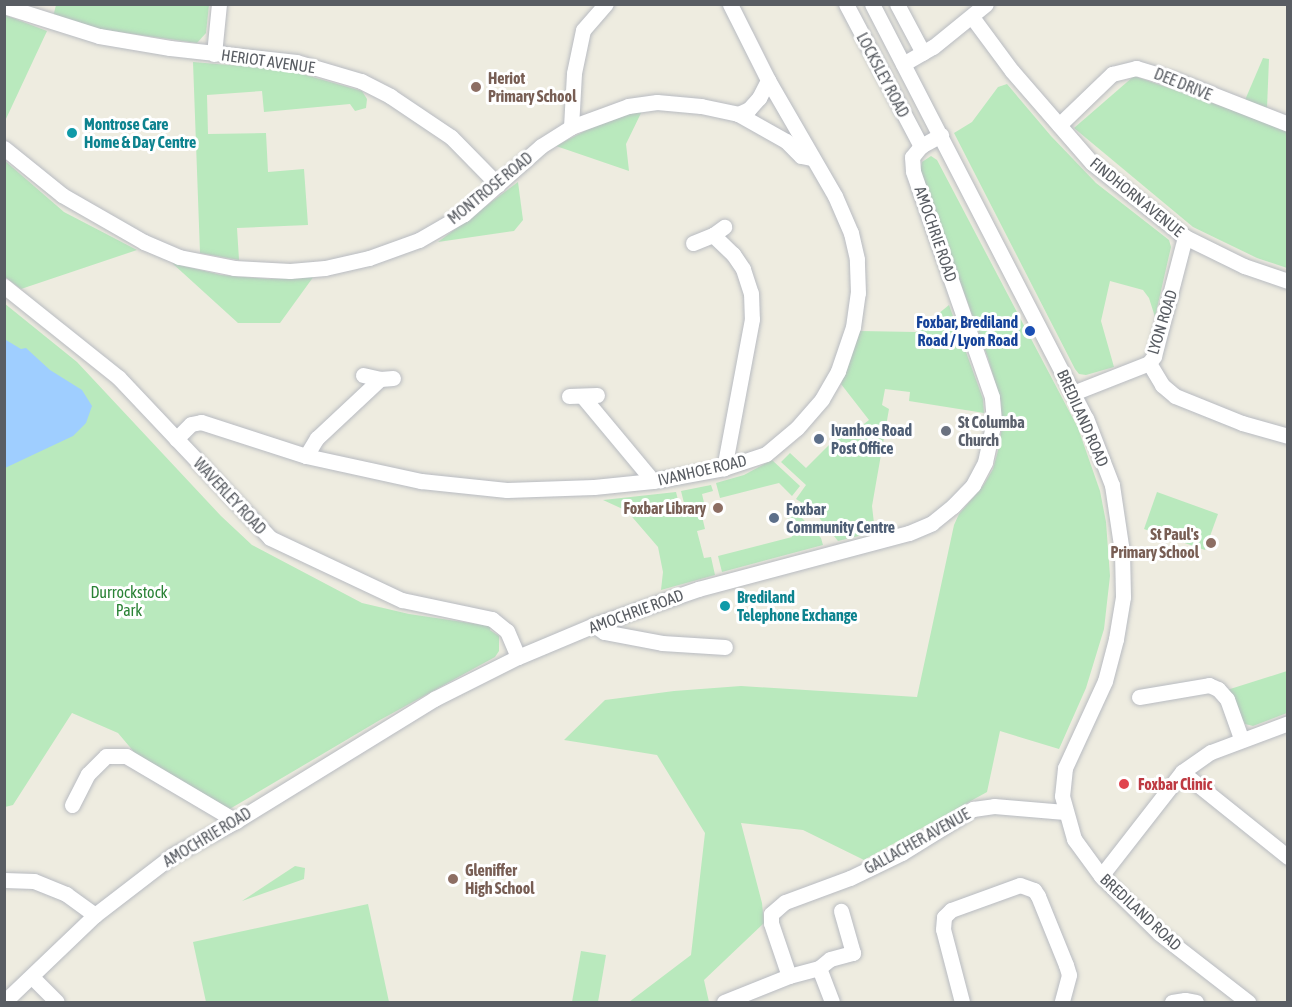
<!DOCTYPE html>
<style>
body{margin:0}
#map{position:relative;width:1292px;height:1007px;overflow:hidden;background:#eeece0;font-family:"Asap Condensed",sans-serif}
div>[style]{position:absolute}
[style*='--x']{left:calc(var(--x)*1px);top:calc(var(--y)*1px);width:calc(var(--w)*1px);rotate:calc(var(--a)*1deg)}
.green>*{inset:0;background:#b9e9bd}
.water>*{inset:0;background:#9fceff}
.roads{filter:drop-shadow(0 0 2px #b8bbc1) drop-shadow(0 0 2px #b8bbc1)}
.minor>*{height:15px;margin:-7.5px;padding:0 7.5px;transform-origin:7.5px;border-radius:7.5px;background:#fff}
.dots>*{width:16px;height:16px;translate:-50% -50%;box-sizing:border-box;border:3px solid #fff;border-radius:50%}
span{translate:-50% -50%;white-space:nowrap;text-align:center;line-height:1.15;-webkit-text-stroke:6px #fff;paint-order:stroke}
.street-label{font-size:16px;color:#595d63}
.education-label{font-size:16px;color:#785e54;font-weight:700}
.left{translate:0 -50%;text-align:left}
.right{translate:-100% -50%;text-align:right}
.culture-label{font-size:16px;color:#0d838f;font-weight:700}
.transit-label{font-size:16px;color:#164399;font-weight:700}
.worship-label{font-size:16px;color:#5b616d;font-weight:700}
.service-label{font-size:16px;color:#4e5e75;font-weight:700}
.park-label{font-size:16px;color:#2a8235}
.health-label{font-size:16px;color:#be3a42;font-weight:700}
.frame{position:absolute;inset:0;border:6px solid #595d63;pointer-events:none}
</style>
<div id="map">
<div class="green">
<i style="clip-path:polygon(96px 4px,209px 5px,206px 33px,197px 43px,98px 29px,53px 17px,56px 5px)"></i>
<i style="clip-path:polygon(5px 15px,47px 31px,5px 121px,4px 15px)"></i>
<i style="clip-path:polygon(1263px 58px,1269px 59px,1267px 108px,1245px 100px)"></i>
<i style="clip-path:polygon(193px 62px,288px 70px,362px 91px,367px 99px,366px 108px,355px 111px,350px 104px,264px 112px,262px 91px,207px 95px,208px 134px,266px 133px,268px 172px,304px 169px,308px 225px,237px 228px,239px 260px,200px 253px)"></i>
<i style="clip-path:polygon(1134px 76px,1287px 129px,1287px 268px,1257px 258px,1193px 227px,1074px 128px)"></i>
<i style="clip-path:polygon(1007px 84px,1051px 136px,1096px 183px,1169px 240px,1171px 247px,1155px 317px,1149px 298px,1143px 290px,1110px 281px,1101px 321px,1114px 367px,1086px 375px,1079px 374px,1075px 369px,954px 133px,972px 122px,998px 87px)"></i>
<i style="clip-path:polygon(642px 111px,626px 144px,629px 171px,556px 146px,604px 121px)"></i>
<i style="clip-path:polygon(931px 156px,937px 160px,1078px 428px,1100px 491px,1106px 522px,1110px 576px,1104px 629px,1086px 688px,1059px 749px,1000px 731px,987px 792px,864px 860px,803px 830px,741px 823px,762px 903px,764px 923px,704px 980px,709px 1002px,629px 1002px,691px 955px,705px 833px,657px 755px,564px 740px,605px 700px,674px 691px,741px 686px,917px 697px,954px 525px,959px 514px,983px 486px,993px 469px,1000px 443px,1002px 424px,1001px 402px,988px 358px,920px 172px,922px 162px)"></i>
<i style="clip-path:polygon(4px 160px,64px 212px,137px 250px,21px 289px,5px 277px)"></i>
<i style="clip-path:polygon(518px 182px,523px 220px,514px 231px,438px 242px)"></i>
<i style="clip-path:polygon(172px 263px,221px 275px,269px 279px,314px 276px,280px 323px,238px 323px)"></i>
<i style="clip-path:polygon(4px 303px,77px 362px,221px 516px,252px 545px,362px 603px,409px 614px,490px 626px,490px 630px,499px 636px,499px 651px,495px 657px,380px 720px,228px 810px,140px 759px,118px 733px,72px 713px,13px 805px,5px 807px)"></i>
<i style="clip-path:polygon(949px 305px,983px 399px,984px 413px,909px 401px,910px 392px,885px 389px,882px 405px,889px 409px,872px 506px,875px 532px,838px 541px,812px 509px,796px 499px,806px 485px,781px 462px,790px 453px,806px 468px,845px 429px,851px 434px,869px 420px,841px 384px,860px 331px,916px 332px)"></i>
<i style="clip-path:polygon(772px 460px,800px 486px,792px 496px,779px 483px,720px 498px,716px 483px,744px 475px)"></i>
<i style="clip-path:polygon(711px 485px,713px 491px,702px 494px,705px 507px,686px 511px,681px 491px)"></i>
<i style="clip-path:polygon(676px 492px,682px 516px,701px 512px,705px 529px,697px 531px,704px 558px,711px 557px,715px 575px,661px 590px,663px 572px,658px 547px,627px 511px,603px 500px)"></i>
<i style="clip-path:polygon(1157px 492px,1218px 514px,1205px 550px,1144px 529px)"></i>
<i style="clip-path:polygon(786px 511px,802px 518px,821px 538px,823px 545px,722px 572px,718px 556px,792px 537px)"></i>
<i style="clip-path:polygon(1287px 671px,1287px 713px,1253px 726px,1245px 724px,1227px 690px)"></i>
<i style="clip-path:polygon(295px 866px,305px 868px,304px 879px,242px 901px)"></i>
<i style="clip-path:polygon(368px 904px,389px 1002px,206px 1002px,193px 942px)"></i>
<i style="clip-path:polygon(581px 951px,606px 955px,598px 1002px,572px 1002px)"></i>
</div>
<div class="water">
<i style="clip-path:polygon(4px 332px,6px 340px,21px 349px,26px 348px,50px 370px,82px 390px,92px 406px,86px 423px,73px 436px,5px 468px)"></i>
</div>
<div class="roads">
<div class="minor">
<i style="--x:846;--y:4;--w:161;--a:62.2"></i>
<i style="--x:872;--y:4;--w:466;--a:62.7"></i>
<i style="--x:1086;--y:418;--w:72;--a:68.8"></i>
<i style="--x:1112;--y:485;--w:68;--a:81.5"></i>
<i style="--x:1122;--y:552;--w:45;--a:88.7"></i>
<i style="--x:1123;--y:597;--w:43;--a:99.5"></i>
<i style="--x:1116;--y:639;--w:43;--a:104.7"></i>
<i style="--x:1105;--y:681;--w:96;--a:114.7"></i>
<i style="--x:1065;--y:768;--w:28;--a:96"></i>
<i style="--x:1062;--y:796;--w:45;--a:74.4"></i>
<i style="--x:1074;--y:839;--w:46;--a:53.9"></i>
<i style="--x:1101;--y:876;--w:81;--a:44.5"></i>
<i style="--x:1159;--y:933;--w:113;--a:37.8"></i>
<i style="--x:897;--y:4;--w:55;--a:62"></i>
<i style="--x:4;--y:6;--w:100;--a:17.5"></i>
<i style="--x:99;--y:36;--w:72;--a:9.6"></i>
<i style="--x:170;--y:48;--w:127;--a:6.3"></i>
<i style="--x:296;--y:62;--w:68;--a:16.3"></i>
<i style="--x:361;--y:81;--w:33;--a:27"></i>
<i style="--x:390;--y:96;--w:73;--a:33.9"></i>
<i style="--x:451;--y:137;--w:67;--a:45.6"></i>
<i style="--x:972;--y:17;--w:67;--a:53.5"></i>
<i style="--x:1012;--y:71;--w:122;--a:49"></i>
<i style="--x:1092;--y:163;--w:119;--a:38.5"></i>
<i style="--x:1185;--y:237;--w:66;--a:26.2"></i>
<i style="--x:1244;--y:266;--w:46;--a:18.8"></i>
<i style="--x:214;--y:54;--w:50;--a:-84.3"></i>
<i style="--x:903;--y:64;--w:34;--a:-30"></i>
<i style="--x:933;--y:47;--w:68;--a:-39.1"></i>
<i style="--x:738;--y:114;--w:12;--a:-24"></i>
<i style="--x:749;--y:109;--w:15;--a:-48"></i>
<i style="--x:759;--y:98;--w:20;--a:-63"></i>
<i style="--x:1059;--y:125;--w:74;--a:-43.9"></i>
<i style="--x:1112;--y:74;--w:25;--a:-14"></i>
<i style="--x:1136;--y:68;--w:42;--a:16.7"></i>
<i style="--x:1176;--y:80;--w:120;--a:21.4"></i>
<i style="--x:571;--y:127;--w:54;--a:-86.8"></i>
<i style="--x:574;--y:73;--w:44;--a:-78.2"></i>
<i style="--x:583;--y:30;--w:35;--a:-49"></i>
<i style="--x:4;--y:148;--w:75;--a:39"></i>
<i style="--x:62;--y:195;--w:95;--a:29.8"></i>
<i style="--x:144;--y:242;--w:38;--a:23"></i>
<i style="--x:179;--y:257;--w:56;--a:11.3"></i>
<i style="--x:234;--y:268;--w:56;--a:3.1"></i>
<i style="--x:290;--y:271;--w:35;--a:-5"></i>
<i style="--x:325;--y:268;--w:45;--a:-12.8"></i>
<i style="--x:369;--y:258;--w:53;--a:-19.8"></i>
<i style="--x:419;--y:240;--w:52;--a:-30"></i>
<i style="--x:464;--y:214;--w:103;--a:-41.4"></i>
<i style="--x:541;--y:146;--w:36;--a:-32"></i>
<i style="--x:571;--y:127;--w:61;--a:-20.2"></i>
<i style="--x:628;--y:106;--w:29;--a:-8"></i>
<i style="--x:657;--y:102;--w:44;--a:5.2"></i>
<i style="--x:701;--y:106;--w:38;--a:12"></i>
<i style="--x:738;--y:114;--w:55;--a:29.4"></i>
<i style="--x:786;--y:141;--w:21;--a:45"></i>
<i style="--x:801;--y:156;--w:10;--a:11"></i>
<i style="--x:713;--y:235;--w:28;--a:44"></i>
<i style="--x:733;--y:254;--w:18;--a:56"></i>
<i style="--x:743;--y:269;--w:25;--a:72"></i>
<i style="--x:751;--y:293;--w:26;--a:88"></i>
<i style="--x:752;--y:319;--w:152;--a:100.6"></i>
<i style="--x:693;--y:243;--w:22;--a:-22"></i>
<i style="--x:713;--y:235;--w:14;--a:-36"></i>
<i style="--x:4;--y:286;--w:146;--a:38.6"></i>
<i style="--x:118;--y:377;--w:221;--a:46.6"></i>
<i style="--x:270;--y:538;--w:146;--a:25.2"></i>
<i style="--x:402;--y:600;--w:92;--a:11.9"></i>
<i style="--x:492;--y:619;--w:19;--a:39"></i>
<i style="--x:507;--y:631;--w:28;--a:67"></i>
<i style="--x:1149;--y:363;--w:26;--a:59"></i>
<i style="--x:1162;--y:385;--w:17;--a:40"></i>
<i style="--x:1175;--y:396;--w:72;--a:21.9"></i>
<i style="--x:1242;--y:423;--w:48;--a:15.8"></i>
<i style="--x:363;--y:375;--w:17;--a:13"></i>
<i style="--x:380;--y:379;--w:13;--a:-4"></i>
<i style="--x:1073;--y:393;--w:82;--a:-21.5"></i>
<i style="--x:1149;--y:363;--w:9;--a:-54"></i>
<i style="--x:1154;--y:356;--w:123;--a:-75.4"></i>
<i style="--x:569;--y:396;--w:28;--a:-2"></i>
<i style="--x:583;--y:397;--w:109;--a:50.2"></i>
<i style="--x:176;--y:439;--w:21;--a:-45"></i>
<i style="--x:191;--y:424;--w:10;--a:-11"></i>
<i style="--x:201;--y:422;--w:110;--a:17.9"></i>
<i style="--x:306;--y:456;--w:118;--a:12.3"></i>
<i style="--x:421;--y:481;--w:86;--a:6"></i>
<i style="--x:507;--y:490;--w:87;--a:-2"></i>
<i style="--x:594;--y:487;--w:59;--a:-5.8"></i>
<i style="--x:653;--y:481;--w:72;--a:-10.4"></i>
<i style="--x:724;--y:468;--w:44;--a:-18.4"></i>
<i style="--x:766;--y:454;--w:40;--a:-40"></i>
<i style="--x:797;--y:428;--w:38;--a:-49"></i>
<i style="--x:822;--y:399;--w:32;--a:-60"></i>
<i style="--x:838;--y:371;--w:46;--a:-71.2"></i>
<i style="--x:853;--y:327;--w:34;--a:-82"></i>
<i style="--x:858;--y:293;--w:34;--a:-92"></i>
<i style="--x:857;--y:259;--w:27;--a:-103"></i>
<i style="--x:851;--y:233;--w:40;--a:-113.4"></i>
<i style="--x:835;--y:196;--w:134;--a:-120"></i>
<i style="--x:768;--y:80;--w:85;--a:-116.6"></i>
<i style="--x:306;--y:456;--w:21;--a:-59"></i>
<i style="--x:317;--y:438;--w:86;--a:-43.1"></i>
<i style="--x:594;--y:625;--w:12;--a:35"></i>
<i style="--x:604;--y:632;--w:59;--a:10.7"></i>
<i style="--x:662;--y:643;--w:63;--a:3.6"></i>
<i style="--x:1139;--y:697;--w:71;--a:-9.7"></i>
<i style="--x:1209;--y:685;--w:10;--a:24"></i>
<i style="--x:1218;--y:689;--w:13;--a:48"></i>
<i style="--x:1227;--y:699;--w:41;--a:70.3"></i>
<i style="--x:1182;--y:772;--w:136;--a:38.7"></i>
<i style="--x:72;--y:805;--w:35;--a:-63"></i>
<i style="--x:88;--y:774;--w:25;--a:-45"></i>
<i style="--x:106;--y:756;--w:20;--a:0"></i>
<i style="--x:126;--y:756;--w:128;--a:30.6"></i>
<i style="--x:1101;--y:876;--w:132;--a:-52.1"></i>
<i style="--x:1182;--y:772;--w:35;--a:-35"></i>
<i style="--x:1211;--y:752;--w:82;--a:-20.6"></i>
<i style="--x:4;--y:880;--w:30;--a:2"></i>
<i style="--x:34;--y:881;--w:35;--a:22"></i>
<i style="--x:66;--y:894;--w:36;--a:36"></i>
<i style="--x:819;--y:968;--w:36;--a:69"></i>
<i style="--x:789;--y:976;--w:56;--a:-108.8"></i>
<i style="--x:771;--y:923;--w:9;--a:-90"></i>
<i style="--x:771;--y:914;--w:18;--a:-41"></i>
<i style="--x:785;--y:902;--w:69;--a:-20.3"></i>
<i style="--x:850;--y:878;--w:58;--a:-25.7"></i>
<i style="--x:902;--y:853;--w:84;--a:-31.8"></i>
<i style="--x:973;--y:809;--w:21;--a:-8"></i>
<i style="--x:994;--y:806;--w:71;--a:4.8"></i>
<i style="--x:32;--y:977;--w:35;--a:45"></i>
<i style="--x:4;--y:1002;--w:126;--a:-43.7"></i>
<i style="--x:95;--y:915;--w:98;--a:-37.6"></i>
<i style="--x:173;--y:855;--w:72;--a:-28.4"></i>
<i style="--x:236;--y:821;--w:233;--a:-31.6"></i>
<i style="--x:434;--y:699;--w:94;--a:-26.6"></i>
<i style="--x:518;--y:657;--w:82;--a:-22.8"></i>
<i style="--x:594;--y:625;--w:110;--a:-19.1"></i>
<i style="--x:698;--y:589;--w:218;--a:-14.9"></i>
<i style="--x:909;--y:533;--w:25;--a:-23"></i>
<i style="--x:932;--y:523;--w:27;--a:-39"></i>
<i style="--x:953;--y:506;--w:29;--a:-46"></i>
<i style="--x:973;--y:485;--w:26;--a:-62"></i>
<i style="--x:985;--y:462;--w:42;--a:-77.6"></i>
<i style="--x:994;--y:421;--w:24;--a:-95"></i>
<i style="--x:992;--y:397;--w:239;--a:-109.3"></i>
<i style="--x:913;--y:171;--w:14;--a:-94"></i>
<i style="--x:912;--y:157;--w:14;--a:-51"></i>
<i style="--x:921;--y:146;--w:23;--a:-29"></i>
<i style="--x:724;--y:1002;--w:70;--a:-21.8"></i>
<i style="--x:789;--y:976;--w:31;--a:-15"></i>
<i style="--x:819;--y:968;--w:14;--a:-39"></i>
<i style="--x:830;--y:959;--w:24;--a:-15"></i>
<i style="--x:853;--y:953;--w:44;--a:-105.9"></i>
<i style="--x:962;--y:1002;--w:75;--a:-104.6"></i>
<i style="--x:943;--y:929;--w:12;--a:-85"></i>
<i style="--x:944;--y:917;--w:10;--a:-45"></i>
<i style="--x:951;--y:910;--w:73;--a:-19.9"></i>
<i style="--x:1020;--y:885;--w:15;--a:20"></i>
<i style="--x:1034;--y:890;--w:7;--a:56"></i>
<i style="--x:1038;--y:896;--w:74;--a:67.9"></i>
<i style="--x:1066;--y:965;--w:10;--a:73"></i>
<i style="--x:1069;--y:975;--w:28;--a:105"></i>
<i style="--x:1172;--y:1002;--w:13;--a:-9"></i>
<i style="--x:1185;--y:1000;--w:11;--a:10"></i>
</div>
</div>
<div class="dots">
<i style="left:476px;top:87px;background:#8d6e63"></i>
<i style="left:72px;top:133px;background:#0f9aa8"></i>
<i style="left:1030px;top:331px;background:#1a4fb4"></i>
<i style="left:946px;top:431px;background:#6b7280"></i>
<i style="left:819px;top:439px;background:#5c6f8a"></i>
<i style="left:718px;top:508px;background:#8d6e63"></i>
<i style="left:774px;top:518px;background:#5c6f8a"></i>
<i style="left:1211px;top:543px;background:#8d6e63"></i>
<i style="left:725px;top:606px;background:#0f9aa8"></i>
<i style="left:1124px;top:784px;background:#e0444e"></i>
<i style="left:453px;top:879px;background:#8d6e63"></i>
</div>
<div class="street-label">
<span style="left:268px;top:61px;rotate:8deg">HERIOT AVENUE</span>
<span style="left:883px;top:75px;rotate:62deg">LOCKSLEY ROAD</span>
<span style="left:1183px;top:84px;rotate:22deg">DEE DRIVE</span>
<span style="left:490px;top:188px;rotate:-39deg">MONTROSE ROAD</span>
<span style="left:1137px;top:197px;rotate:39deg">FINDHORN AVENUE</span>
<span style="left:936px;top:234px;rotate:71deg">AMOCHRIE ROAD</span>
<span style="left:1162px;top:322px;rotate:-73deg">LYON ROAD</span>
<span style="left:1083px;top:418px;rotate:66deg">BREDILAND ROAD</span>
<span style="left:702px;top:470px;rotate:-13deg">IVANHOE ROAD</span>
<span style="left:230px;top:496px;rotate:47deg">WAVERLEY ROAD</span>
<span style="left:636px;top:611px;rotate:-20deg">AMOCHRIE ROAD</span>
<span style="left:207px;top:837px;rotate:-31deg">AMOCHRIE ROAD</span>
<span style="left:917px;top:841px;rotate:-29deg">GALLACHER AVENUE</span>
<span style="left:1141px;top:912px;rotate:43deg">BREDILAND ROAD</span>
</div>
<div class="education-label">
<span class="left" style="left:488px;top:87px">Heriot<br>Primary School</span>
<span class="right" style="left:706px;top:508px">Foxbar Library</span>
<span class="right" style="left:1199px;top:543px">St Paul's<br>Primary School</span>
<span class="left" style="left:465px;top:879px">Gleniffer<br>High School</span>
</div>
<div class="culture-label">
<span class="left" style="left:84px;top:133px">Montrose Care<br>Home &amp; Day Centre</span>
<span class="left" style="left:737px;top:606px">Brediland<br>Telephone Exchange</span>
</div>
<div class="transit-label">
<span class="right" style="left:1018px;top:331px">Foxbar, Brediland<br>Road / Lyon Road</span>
</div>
<div class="worship-label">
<span class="left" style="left:958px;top:431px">St Columba<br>Church</span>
</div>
<div class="service-label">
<span class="left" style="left:831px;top:439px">Ivanhoe Road<br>Post Office</span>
<span class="left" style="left:786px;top:518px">Foxbar<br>Community Centre</span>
</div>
<div class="park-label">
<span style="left:129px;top:601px">Durrockstock<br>Park</span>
</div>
<div class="health-label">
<span class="left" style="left:1138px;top:784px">Foxbar Clinic</span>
</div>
<div class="frame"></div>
</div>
